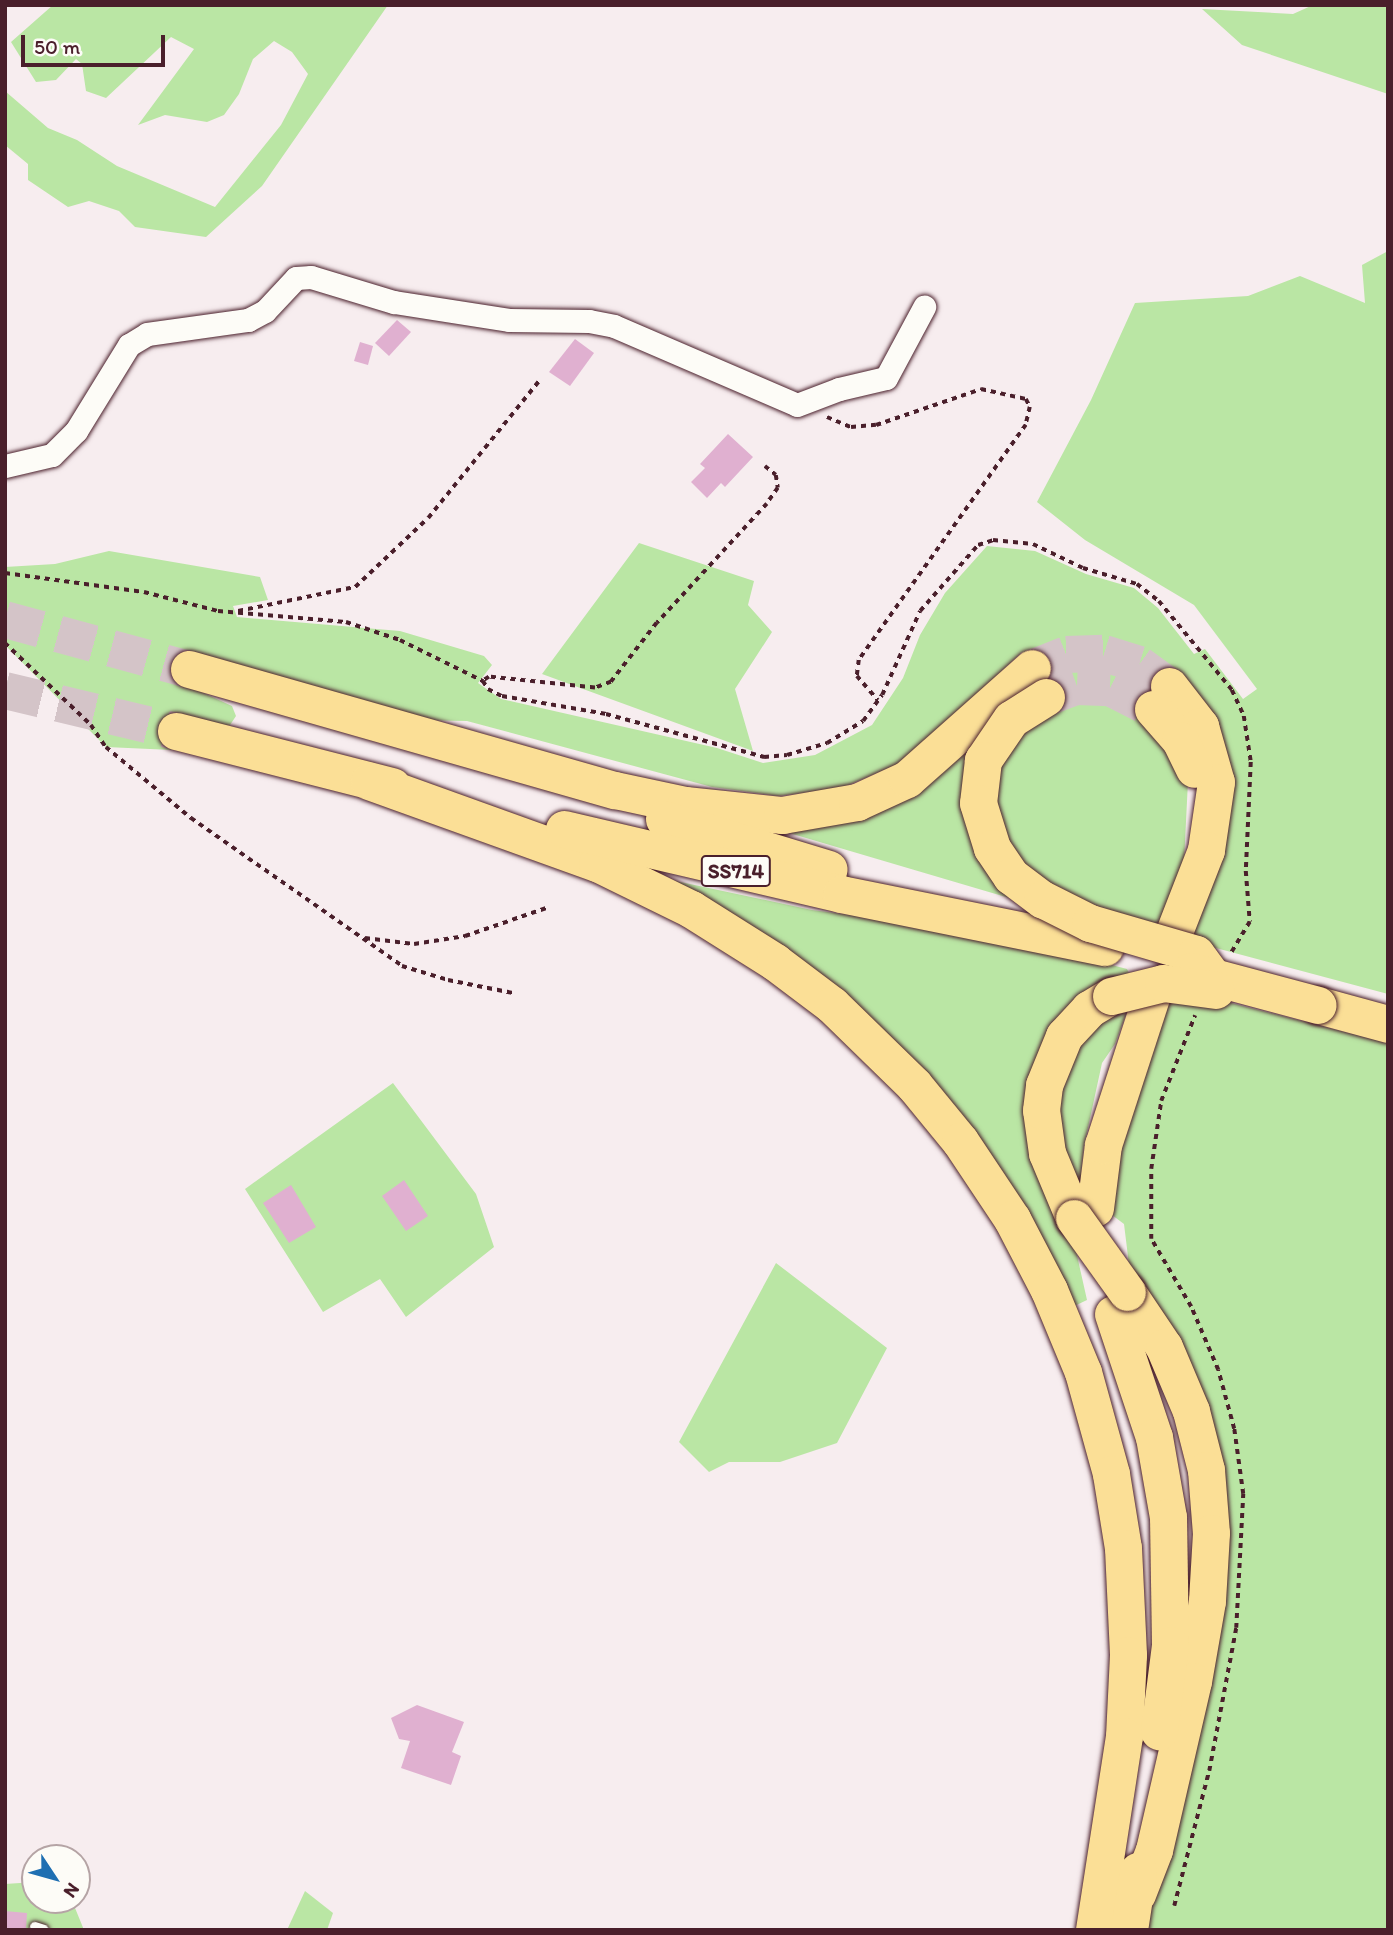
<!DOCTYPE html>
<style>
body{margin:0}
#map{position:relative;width:1393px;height:1935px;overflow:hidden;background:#f7edef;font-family:Itim,sans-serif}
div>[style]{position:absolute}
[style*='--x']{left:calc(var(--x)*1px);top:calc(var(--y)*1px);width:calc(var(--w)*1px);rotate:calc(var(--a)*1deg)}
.green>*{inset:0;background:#bae6a4}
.building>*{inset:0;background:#e0b0d0}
.trunk-tunnel>*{height:37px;margin-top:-18.5px;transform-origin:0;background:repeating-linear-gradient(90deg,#d4c4c8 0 37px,transparent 0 55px)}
.path>*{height:3.5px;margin-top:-1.75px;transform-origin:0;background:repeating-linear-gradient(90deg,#4a1f2b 0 5px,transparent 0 10px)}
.roads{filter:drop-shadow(0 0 2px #4a1f2b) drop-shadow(0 0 2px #4a1f2b)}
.service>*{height:10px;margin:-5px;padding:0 5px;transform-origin:5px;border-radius:5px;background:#fdfcf7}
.minor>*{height:23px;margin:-11.5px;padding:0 11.5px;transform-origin:11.5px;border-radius:11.5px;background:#fdfcf7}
.trunk>*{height:37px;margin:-18.5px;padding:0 18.5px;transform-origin:18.5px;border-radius:18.5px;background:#fbdf96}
.bridges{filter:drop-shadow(0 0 2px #4a1f2b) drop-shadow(0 0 2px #4a1f2b)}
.trunk-bridge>*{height:37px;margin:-18.5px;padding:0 18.5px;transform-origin:18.5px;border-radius:18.5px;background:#fbdf96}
span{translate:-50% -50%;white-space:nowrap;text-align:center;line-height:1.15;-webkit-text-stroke:5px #fdfcf7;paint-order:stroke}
.shield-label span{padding:2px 5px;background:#fdfcf7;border:2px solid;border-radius:5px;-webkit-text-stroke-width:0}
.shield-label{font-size:21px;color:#4a1f2b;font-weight:700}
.frame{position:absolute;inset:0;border:7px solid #4a1f2b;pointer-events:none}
.north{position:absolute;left:21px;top:1844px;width:70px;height:70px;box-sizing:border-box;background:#fdfcf7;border:2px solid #b5a4a5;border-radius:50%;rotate:126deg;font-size:19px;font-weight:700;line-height:28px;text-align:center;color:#4a1f2b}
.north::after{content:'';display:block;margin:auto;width:24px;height:32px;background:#1f6fb2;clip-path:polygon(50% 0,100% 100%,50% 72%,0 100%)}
.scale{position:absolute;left:21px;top:35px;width:144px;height:32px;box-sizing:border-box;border:4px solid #4a1f2b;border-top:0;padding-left:9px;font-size:21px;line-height:24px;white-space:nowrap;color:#4a1f2b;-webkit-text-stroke:5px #fdfcf7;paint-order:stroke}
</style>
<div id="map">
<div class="green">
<i style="clip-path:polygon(53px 5px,388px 5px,262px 186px,206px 237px,135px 227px,119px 211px,89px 201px,68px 207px,28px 180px,28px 164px,5px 145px,5px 91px,48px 128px,77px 140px,117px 166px,215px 207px,281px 125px,308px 74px,292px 52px,274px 41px,253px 59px,239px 94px,224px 115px,207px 122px,165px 115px,138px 125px,194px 49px,171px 37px,106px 98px,86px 91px,82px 64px,76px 59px,56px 80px,36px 82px,11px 42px)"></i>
<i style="clip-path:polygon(1313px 5px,1388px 5px,1388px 94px,1242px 45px,1202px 9px,1293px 14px)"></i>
<i style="clip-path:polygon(1388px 251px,1388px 994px,1186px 940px,1227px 793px,1188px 781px,1184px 862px,1156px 936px,1109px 923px,1013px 860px,989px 793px,1029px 663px,1022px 652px,903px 762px,841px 788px,778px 796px,712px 787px,467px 721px,411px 720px,186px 685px,232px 706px,236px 716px,230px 725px,176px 731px,172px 750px,106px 747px,5px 645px,5px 567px,55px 564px,109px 551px,260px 577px,268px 600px,233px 606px,237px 617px,400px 631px,484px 656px,492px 665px,478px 683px,501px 699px,717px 748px,763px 763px,815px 755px,872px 725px,903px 678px,920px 635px,945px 593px,987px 546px,1035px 551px,1086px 574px,1134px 588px,1158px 608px,1194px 654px,1205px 649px,1243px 699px,1257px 689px,1194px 605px,1085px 540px,1037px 502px,1091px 400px,1135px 303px,1248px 296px,1300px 276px,1365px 303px,1362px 265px)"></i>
<i style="clip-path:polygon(639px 543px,754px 581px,748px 605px,772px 632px,735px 689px,753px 751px,542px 674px)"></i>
<i style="clip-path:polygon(983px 738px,1016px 900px,779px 830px,957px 757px)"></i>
<i style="clip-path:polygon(671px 880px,812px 910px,989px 933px,1127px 969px,1129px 973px,1051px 1036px,1072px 1233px,1087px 1300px,1068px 1309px,989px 1165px)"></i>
<i style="clip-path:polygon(1166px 993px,1200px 995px,1388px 1043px,1388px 1930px,1143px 1930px,1220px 1514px,1131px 1281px,1124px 1224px,1108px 1212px,1111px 1181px)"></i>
<i style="clip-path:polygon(1131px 1001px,1115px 1044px,1102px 1063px,1084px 1146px,1079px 1195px,1052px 1110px,1076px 1040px)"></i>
<i style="clip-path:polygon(393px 1083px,476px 1194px,494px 1247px,406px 1317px,380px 1279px,323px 1312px,245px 1189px)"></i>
<i style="clip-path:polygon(776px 1263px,887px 1348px,837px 1443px,780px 1462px,729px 1462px,709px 1472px,679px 1442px)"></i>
<i style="clip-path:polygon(35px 1882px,35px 1900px,51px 1900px,55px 1906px,73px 1903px,84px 1930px,5px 1930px,5px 1884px)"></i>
<i style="clip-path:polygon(305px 1891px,333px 1913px,327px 1930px,287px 1930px)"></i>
</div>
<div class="building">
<i style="clip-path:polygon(397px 320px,411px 332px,389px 356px,375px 343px)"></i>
<i style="clip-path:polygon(575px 339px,594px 353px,570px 386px,549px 372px)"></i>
<i style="clip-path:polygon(360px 342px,373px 346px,368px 365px,354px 361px)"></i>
<i style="clip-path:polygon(728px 434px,753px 457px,725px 487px,721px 483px,707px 498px,691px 482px,705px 468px,700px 464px)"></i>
<i style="clip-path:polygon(404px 1180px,428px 1216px,406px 1231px,382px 1196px)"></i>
<i style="clip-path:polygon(291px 1185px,316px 1227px,289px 1243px,263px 1203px)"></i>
<i style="clip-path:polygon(417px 1705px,464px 1722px,452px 1752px,461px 1756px,451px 1785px,401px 1768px,410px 1741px,399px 1739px,391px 1718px)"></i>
<i style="clip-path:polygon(5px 1911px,27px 1913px,26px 1930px,5px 1930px)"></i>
</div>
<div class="trunk-tunnel">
<i style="--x:5;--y:619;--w:191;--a:15.2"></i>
<i style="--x:1032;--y:668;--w:37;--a:-22"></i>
<i style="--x:1066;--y:654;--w:38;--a:-2"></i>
<i style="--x:1104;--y:653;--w:37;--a:17"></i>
<i style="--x:1139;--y:664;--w:37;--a:36"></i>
<i style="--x:5;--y:690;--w:176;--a:13.5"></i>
<i style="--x:1046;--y:697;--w:33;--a:-20"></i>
<i style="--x:1077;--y:686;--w:33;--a:2"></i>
<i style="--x:1110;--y:687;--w:48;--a:27.1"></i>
</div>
<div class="path">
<i style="--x:827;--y:417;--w:26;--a:23"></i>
<i style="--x:851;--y:427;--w:25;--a:-5"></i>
<i style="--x:876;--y:425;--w:111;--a:-18.9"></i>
<i style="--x:981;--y:389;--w:46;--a:12.5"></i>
<i style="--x:1026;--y:399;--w:9;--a:63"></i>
<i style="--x:1030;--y:407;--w:18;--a:103"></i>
<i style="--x:1026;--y:425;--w:288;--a:125.4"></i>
<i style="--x:859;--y:660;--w:16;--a:97"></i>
<i style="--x:857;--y:676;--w:32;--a:49"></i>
<i style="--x:765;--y:466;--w:14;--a:39"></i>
<i style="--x:776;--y:475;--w:13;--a:81"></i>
<i style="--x:778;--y:488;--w:19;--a:125"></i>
<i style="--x:767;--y:504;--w:162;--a:132.7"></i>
<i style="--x:657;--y:623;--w:75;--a:127.9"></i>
<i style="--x:611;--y:682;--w:17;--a:159"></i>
<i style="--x:595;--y:688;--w:107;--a:-174.1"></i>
<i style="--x:489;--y:677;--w:7;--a:146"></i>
<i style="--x:483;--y:681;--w:9;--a:58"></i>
<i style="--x:488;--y:689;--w:16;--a:27"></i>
<i style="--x:502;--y:696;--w:106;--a:9.8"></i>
<i style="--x:606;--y:714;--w:164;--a:15.2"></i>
<i style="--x:764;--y:757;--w:23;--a:-5"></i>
<i style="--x:787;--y:755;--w:42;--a:-16.7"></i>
<i style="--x:827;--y:743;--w:42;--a:-31.4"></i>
<i style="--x:863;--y:721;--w:32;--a:-54"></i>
<i style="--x:882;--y:695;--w:92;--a:-65.7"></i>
<i style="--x:920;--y:611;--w:88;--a:-48.7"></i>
<i style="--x:978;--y:545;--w:16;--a:-18"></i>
<i style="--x:993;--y:540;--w:40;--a:5.7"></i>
<i style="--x:1033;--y:544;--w:55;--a:25.6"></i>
<i style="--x:1083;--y:568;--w:56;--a:16.5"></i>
<i style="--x:1137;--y:584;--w:28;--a:38"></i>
<i style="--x:1159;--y:601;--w:115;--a:50.6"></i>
<i style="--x:1232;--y:690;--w:29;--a:65"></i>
<i style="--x:1244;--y:716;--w:47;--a:81.3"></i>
<i style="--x:1251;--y:762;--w:109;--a:92.6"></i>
<i style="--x:1246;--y:871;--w:51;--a:85.5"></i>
<i style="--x:1250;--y:922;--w:37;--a:121"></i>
<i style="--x:5;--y:573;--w:140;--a:7.8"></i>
<i style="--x:144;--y:592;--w:76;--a:14.4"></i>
<i style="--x:218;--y:611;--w:128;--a:4.9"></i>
<i style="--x:346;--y:622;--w:57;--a:18.4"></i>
<i style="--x:400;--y:640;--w:93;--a:26.3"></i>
<i style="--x:238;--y:611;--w:119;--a:-11.6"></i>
<i style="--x:355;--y:587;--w:100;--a:-43.4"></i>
<i style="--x:428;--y:518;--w:176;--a:-51"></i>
<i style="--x:5;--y:643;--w:119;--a:43.6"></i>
<i style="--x:91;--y:725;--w:27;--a:56"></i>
<i style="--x:106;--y:747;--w:111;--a:39.9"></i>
<i style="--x:191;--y:818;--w:258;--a:35"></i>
<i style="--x:402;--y:966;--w:48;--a:16.9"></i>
<i style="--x:448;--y:980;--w:66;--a:11.3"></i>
<i style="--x:365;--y:938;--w:49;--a:7"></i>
<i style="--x:414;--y:944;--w:52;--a:-8.9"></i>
<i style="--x:465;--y:936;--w:89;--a:-19"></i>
<i style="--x:1174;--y:1906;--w:139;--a:-75.5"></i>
<i style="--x:1209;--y:1771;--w:146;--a:-79.3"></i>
<i style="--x:1236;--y:1628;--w:134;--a:-87"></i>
<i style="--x:1243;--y:1494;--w:66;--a:-97.9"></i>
<i style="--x:1234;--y:1429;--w:61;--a:-105.2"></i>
<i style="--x:1218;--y:1370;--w:69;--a:-113.2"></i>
<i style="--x:1191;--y:1307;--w:79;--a:-120.5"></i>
<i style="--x:1151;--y:1239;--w:70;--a:-90"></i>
<i style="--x:1151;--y:1169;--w:69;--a:-81.6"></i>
<i style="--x:1161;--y:1101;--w:92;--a:-68.4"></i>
</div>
<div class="roads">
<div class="service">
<i style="--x:35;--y:1927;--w:9;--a:18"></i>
</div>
<div class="minor">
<i style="--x:5;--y:466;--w:48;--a:-13.2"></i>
<i style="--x:52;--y:455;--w:34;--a:-45"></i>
<i style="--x:76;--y:431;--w:101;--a:-58.4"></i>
<i style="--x:129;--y:345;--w:21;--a:-31"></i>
<i style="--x:147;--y:334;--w:102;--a:-7.9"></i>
<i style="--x:248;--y:320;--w:19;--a:-28"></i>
<i style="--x:265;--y:311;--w:45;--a:-46.8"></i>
<i style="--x:296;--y:278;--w:15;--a:-4"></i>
<i style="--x:311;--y:277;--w:87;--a:16.8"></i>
<i style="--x:394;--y:302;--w:116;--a:8.9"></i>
<i style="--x:509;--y:320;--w:80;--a:0.7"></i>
<i style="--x:589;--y:321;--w:25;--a:11"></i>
<i style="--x:614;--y:326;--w:199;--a:23.3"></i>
<i style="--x:797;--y:405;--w:45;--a:-20.9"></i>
<i style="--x:839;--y:389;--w:48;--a:-13.2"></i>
<i style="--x:886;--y:378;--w:81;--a:-61.8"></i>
</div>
<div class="trunk">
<i style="--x:189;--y:669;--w:443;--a:15.9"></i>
<i style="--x:615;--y:790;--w:72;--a:12.1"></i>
<i style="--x:685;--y:805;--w:98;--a:5.9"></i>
<i style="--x:782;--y:815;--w:76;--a:-9.8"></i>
<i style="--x:857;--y:802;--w:55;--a:-24.7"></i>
<i style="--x:907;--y:779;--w:167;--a:-41.6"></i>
<i style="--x:1169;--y:686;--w:51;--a:52.2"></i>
<i style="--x:1200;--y:726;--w:58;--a:74.1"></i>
<i style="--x:1216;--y:782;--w:69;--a:98.4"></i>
<i style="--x:1206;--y:850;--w:97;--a:111.3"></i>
<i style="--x:1153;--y:709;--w:41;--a:48.9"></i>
<i style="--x:1180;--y:740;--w:32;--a:64"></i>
<i style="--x:176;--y:731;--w:223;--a:14.3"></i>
<i style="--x:369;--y:781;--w:242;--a:19.8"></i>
<i style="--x:597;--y:863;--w:105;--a:26.1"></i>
<i style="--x:691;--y:909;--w:99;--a:32.2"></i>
<i style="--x:775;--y:962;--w:71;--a:37"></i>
<i style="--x:832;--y:1005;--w:115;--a:44.3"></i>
<i style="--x:914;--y:1085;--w:72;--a:50.6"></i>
<i style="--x:960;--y:1141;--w:94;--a:56.3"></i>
<i style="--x:1012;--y:1219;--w:80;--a:62.5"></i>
<i style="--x:1049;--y:1290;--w:89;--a:67.5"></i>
<i style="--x:1083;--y:1372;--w:106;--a:74.6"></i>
<i style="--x:1111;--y:1474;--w:75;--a:80.8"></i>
<i style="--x:1123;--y:1548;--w:107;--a:87.3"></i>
<i style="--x:1128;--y:1655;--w:81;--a:92.8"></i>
<i style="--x:1124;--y:1736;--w:196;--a:98.8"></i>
<i style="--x:664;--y:819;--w:172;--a:16.9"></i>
<i style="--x:564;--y:829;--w:285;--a:13.2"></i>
<i style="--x:841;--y:894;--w:269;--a:11.4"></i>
<i style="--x:1318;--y:1005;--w:73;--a:15.2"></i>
<i style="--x:1095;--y:1208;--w:64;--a:-82.8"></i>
<i style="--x:1103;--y:1145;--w:159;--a:-72"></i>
<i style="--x:1074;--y:1218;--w:70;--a:-112.6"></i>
<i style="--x:1047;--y:1153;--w:43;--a:-97.9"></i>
<i style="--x:1041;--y:1110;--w:25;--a:-83"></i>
<i style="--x:1044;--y:1085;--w:53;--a:-67.8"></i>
<i style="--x:1064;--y:1036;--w:37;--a:-47"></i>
<i style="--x:1089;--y:1009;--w:26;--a:-31"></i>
<i style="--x:1127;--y:1292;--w:66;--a:56.1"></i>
<i style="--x:1164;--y:1347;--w:69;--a:67.1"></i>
<i style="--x:1191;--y:1411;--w:61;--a:75.7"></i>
<i style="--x:1206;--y:1470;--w:63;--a:85.5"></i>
<i style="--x:1211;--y:1533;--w:68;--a:93.4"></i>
<i style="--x:1207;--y:1601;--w:81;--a:99.9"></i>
<i style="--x:1193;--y:1681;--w:173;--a:103"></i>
<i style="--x:1154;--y:1850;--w:47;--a:111.1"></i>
<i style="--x:1113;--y:1314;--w:130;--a:71.6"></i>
<i style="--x:1154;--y:1437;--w:81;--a:80.1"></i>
<i style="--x:1168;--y:1517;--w:128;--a:89.1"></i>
<i style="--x:1170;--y:1645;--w:87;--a:97.3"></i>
<i style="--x:1129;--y:1930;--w:60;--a:-81.3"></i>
</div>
</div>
<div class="bridges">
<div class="trunk-bridge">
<i style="--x:1046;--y:697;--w:41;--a:147.8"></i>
<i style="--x:1011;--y:719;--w:50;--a:124.3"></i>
<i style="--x:983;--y:760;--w:43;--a:96.6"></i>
<i style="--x:978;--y:803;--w:47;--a:72.7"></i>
<i style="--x:992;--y:848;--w:34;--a:56"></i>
<i style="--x:1011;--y:876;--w:39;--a:37"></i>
<i style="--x:1042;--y:899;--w:54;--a:26.6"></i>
<i style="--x:1090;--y:923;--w:110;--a:16.3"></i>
<i style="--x:1196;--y:954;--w:29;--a:54"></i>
<i style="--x:1191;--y:971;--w:131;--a:15"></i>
<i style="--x:1111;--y:996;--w:54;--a:-14"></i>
<i style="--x:1163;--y:983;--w:53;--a:7.5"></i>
<i style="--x:1074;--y:1218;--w:91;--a:54.4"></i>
</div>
</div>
<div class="shield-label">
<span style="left:736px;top:871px">SS714</span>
</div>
<div class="frame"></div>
<div class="north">N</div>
<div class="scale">50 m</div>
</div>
